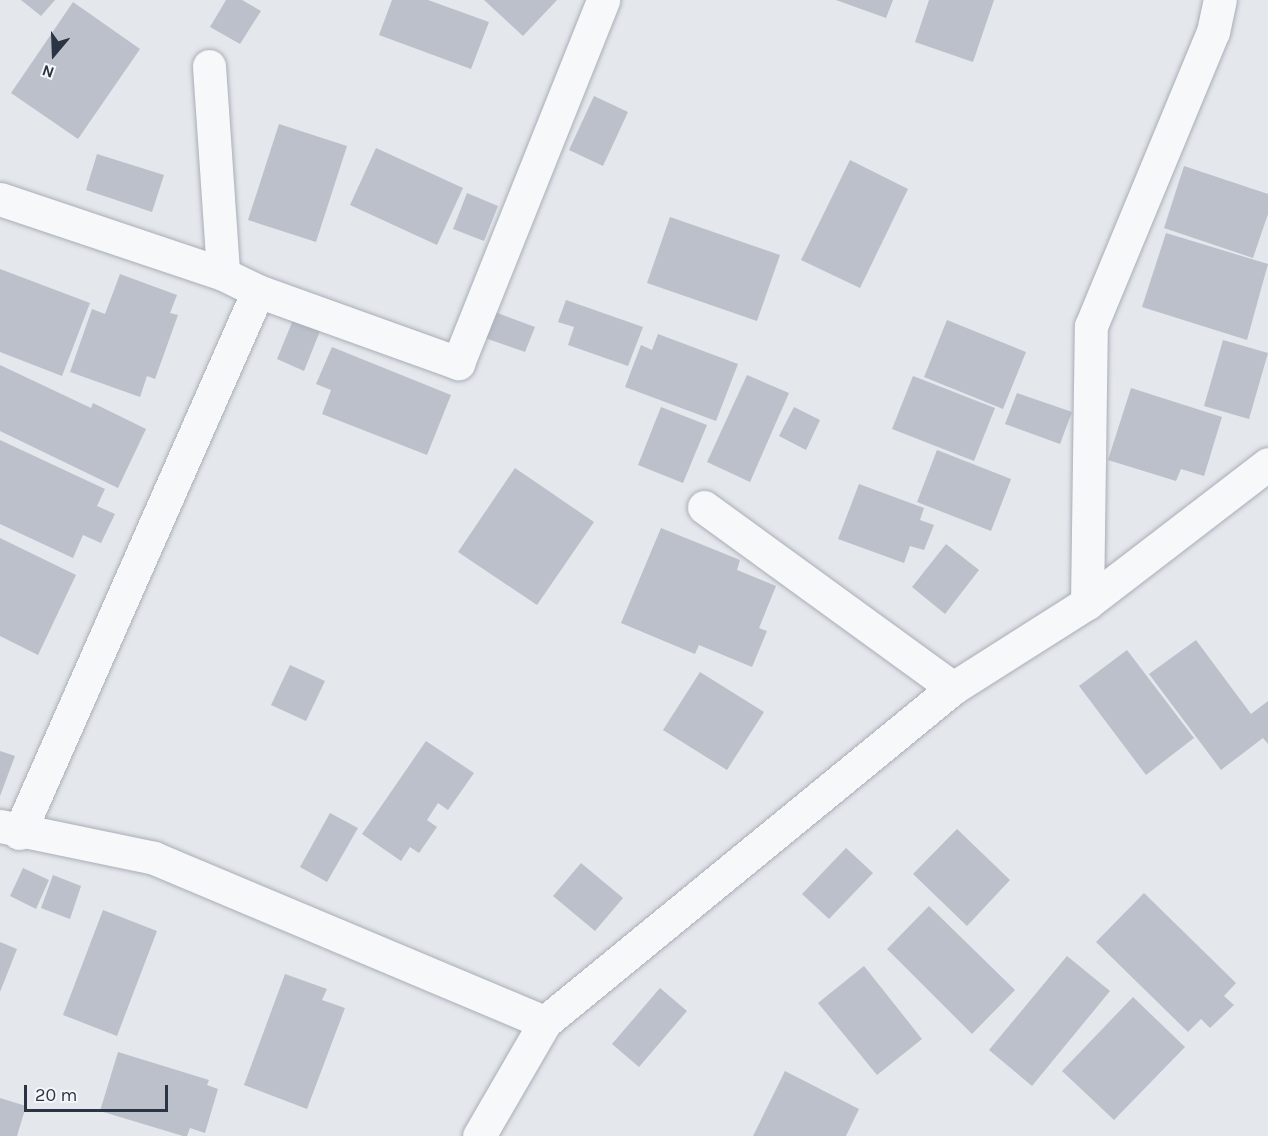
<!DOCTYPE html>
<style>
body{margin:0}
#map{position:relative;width:1268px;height:1136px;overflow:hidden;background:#e4e7ec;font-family:Karla,sans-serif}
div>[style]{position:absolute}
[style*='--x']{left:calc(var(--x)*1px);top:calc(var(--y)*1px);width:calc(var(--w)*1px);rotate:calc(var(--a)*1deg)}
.building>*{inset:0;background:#bbc0ca}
.roads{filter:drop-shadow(0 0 2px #a9aeb7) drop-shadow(0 0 2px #a9aeb7)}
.minor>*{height:33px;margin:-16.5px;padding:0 16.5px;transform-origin:16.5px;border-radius:16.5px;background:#f7f8fa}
span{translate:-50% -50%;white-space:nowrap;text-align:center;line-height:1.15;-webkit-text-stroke:4.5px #f4f6f9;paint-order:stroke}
.north{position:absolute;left:24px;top:24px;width:60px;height:60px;-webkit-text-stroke:4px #f4f6f9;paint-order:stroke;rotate:199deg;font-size:16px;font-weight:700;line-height:24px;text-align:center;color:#2b3445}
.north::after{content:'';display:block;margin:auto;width:21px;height:27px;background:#2b3445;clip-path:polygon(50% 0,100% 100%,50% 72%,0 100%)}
.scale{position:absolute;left:24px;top:1085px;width:144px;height:27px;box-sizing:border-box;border:3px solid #2b3445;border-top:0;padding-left:8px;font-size:18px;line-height:21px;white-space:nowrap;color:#2b3445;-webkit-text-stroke:4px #f4f6f9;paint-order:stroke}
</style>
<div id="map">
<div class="building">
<i style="clip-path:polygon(21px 0,55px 0,41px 16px)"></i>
<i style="clip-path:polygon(226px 0,242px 0,261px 11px,240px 44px,210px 27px)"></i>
<i style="clip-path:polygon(392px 0,428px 0,489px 22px,471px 69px,379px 35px)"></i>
<i style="clip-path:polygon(484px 0,557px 0,523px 36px)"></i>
<i style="clip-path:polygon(836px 0,893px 0,886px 18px)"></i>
<i style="clip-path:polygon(929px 0,994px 0,973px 62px,915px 42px)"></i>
<i style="clip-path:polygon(73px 2px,140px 49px,78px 139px,11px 93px)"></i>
<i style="clip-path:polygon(594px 96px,628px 112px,603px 166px,569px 150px)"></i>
<i style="clip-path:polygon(279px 124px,347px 146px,316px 242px,248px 220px)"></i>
<i style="clip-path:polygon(376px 148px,463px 188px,437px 245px,350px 205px)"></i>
<i style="clip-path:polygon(97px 154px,164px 175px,152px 212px,86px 190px)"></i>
<i style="clip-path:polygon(850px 160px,908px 189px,860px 288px,801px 260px)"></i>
<i style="clip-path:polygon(1184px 166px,1268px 194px,1268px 214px,1253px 258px,1164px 228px)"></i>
<i style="clip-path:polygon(467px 193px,498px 206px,484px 241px,453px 229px)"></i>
<i style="clip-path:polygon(670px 217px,780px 255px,757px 321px,647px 283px)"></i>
<i style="clip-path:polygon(1166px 233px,1268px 264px,1247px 340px,1142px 307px)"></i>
<i style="clip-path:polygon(0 269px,90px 303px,62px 376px,0 352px)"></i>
<i style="clip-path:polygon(120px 274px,177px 295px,170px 313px,178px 315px,155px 379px,147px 376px,140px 397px,70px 372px,92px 309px,105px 314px)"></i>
<i style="clip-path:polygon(566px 300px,643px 327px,628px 366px,568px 345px,574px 327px,558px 322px)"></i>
<i style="clip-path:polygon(495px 312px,535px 327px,525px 352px,485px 338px)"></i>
<i style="clip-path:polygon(293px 320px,320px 331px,304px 371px,277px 359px)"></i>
<i style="clip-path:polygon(947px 320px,1026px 352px,1003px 409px,924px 377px)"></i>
<i style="clip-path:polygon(658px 334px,738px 364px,716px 421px,625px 387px,641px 345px,652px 350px)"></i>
<i style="clip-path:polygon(1223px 340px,1268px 353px,1249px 419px,1204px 406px)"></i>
<i style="clip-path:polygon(332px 347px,451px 395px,427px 455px,322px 414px,331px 390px,316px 384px)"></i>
<i style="clip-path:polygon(0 365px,91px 408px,93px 403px,146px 429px,118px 488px,0 431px)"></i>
<i style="clip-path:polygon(747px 375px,789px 393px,750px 482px,707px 462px)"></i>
<i style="clip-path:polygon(913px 376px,995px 408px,974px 461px,892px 429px)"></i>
<i style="clip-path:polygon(1131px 388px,1222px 417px,1204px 476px,1181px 469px,1176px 481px,1108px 460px)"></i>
<i style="clip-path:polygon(1017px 393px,1072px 412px,1060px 444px,1005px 424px)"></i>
<i style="clip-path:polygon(661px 407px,707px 425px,683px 483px,638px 465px)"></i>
<i style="clip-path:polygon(794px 407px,820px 420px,806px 450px,779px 436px)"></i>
<i style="clip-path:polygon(0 440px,105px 489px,97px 506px,115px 514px,101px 543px,83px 535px,73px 558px,0 524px)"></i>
<i style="clip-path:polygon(937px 450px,1011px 479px,991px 531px,917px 502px)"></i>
<i style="clip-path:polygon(515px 468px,594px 522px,537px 605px,458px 552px)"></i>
<i style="clip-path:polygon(859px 484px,924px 508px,920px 520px,934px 525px,924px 550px,910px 546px,904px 563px,838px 539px)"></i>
<i style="clip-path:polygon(661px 528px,740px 560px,737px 570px,776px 586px,759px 628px,767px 631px,752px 667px,699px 645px,695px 654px,621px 623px)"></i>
<i style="clip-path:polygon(0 538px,76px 575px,38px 655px,0 636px)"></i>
<i style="clip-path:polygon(946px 544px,979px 570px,945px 614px,912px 587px)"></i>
<i style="clip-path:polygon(1196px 640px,1251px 714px,1268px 701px,1268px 744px,1263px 738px,1221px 770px,1149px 674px)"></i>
<i style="clip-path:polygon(1127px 650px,1194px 738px,1146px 775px,1079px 686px)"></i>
<i style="clip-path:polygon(290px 665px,325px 681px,306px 721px,271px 705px)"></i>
<i style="clip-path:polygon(700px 672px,764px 712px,727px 770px,663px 730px)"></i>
<i style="clip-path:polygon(426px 741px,474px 773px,448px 810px,438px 803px,427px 820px,437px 827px,419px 853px,410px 847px,401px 861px,362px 834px)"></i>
<i style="clip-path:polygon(0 751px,15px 756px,0 796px)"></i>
<i style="clip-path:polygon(330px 813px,358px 828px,327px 882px,300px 867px)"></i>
<i style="clip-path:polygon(957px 829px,1010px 880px,967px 926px,913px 874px)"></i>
<i style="clip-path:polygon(846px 848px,873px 873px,829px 919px,802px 894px)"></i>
<i style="clip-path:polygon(581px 863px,623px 898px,595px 931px,553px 896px)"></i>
<i style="clip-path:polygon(23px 868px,49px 880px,36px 909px,10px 896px)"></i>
<i style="clip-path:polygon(53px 875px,81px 886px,70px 919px,41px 908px)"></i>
<i style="clip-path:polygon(1144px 893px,1236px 983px,1224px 996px,1234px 1005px,1210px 1028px,1201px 1019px,1188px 1032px,1096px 942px)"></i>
<i style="clip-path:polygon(929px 906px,1015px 990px,972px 1034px,887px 949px)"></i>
<i style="clip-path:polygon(103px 910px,157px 931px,117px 1036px,63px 1015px)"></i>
<i style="clip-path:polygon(0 942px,17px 949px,0 992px)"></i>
<i style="clip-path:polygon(1067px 956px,1110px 991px,1032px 1086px,989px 1050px)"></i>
<i style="clip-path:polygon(864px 966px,922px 1039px,877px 1075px,818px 1003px)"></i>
<i style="clip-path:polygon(285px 974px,327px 989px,322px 1000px,345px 1008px,307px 1109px,244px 1085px)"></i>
<i style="clip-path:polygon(660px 988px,687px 1011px,639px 1067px,612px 1044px)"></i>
<i style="clip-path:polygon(1133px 997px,1185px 1047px,1114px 1120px,1062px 1071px)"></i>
<i style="clip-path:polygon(118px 1052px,209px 1080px,207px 1085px,218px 1089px,205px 1133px,190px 1128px,187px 1136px,183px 1136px,100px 1111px)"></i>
<i style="clip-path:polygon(785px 1071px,859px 1109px,846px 1136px,753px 1136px)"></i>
<i style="clip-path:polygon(0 1098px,26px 1106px,17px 1136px,0 1136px)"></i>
</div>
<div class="roads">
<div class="minor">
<i style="--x:209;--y:66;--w:208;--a:86.1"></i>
<i style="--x:0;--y:199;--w:235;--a:18.6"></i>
<i style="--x:223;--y:274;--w:39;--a:26"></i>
<i style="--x:258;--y:291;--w:213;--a:19.8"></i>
<i style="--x:458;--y:363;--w:391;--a:-68.2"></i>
<i style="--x:704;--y:507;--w:308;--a:36"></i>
<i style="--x:1087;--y:603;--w:277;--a:-89.2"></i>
<i style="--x:1091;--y:326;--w:318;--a:-67.5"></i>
<i style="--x:1213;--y:32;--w:33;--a:-78"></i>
<i style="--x:0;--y:826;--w:157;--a:11.7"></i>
<i style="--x:154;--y:858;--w:424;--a:22.8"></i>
<i style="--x:19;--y:833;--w:592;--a:-66.2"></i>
<i style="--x:479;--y:1136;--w:132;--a:-59.9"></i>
<i style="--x:545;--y:1022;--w:527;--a:-39.3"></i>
<i style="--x:953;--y:688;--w:159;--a:-32.4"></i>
<i style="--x:1087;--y:603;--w:228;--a:-37.5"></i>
</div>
</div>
<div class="north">N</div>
<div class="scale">20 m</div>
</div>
